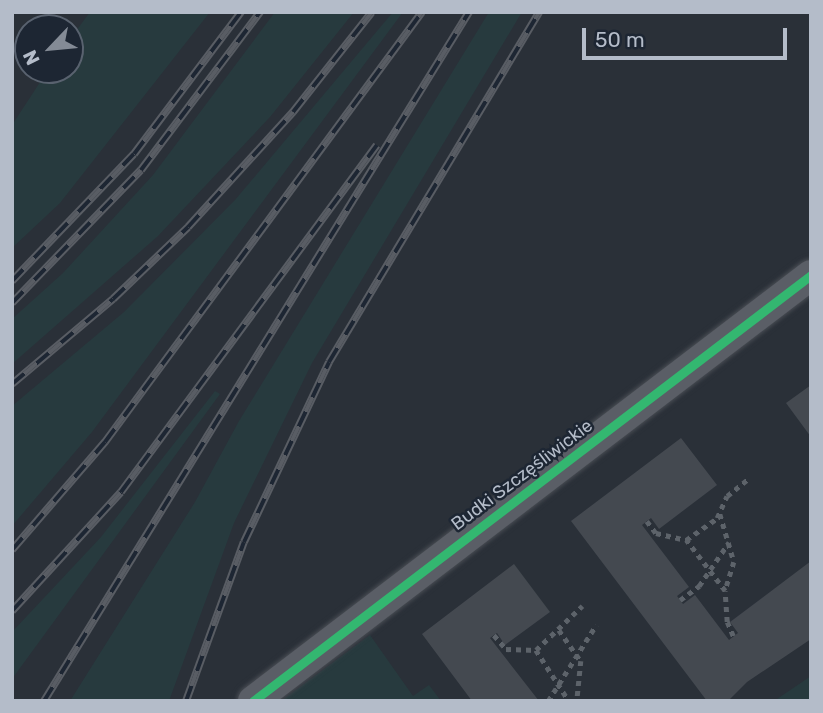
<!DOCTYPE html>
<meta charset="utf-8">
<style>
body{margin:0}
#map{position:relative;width:823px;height:713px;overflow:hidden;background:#2a3038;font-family:Rubik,sans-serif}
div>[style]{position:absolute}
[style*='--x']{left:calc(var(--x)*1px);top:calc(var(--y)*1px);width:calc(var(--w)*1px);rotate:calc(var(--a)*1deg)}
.green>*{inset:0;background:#273a3e}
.building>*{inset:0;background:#444950}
.path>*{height:4.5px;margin-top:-2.25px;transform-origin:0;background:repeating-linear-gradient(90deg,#5d636a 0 5px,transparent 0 10px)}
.roads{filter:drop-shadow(0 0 2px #484c53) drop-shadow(0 0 2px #484c53)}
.minor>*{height:30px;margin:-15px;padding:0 15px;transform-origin:15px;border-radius:15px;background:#5a5e66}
.rail>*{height:8px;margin-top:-4px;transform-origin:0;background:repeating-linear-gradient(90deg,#1d2633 0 16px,#595d64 0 32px);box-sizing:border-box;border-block:2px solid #595d64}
.cycleway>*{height:9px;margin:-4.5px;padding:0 4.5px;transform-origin:4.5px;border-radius:4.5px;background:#33b770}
span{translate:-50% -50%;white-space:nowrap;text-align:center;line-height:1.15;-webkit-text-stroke:5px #1d2633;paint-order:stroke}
.street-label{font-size:18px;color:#b4bcc9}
.frame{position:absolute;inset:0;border:14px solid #b4bcc9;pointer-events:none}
.north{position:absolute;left:14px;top:14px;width:70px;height:70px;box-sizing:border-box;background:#1d2633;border:2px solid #59626f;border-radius:50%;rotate:244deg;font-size:19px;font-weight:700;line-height:28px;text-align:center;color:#b4bcc9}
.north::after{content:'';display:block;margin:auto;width:24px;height:32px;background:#848b96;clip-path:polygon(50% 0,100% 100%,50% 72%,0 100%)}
.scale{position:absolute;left:582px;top:28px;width:205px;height:32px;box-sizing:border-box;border:4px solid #b4bcc9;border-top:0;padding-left:9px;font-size:21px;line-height:24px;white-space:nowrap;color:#b4bcc9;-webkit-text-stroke:5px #1d2633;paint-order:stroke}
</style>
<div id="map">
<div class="green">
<i style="clip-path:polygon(90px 12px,210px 12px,60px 203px,12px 248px,12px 125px,48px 70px,70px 70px,70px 39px)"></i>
<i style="clip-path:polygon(275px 12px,354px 12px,270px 117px,158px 236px,12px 364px,12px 319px,63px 273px,153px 175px)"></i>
<i style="clip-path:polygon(393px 12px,403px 12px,92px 432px,12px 526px,12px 406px,124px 312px,235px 200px)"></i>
<i style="clip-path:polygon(489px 12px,522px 12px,312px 363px,234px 523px,169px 701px,70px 701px,195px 502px,239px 421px)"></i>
<i style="clip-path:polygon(215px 391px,220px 394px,12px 679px,12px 632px,101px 537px)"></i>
<i style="clip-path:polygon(370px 635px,413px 696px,429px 685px,441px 701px,281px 701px)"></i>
<i style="clip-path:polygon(811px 676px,811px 701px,774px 701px)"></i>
</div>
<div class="building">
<i style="clip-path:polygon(811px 385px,811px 437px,786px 403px)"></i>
<i style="clip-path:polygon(681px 438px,717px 485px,659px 529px,651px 518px,642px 525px,689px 587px,677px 596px,683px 604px,695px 595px,729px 640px,738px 633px,730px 622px,811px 561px,811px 639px,747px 682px,728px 701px,707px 701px,571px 521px)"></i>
<i style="clip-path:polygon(514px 564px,550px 612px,505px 645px,497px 633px,490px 638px,539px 701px,472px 701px,422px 634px)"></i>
</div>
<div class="path">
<i style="--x:720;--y:514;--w:50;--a:73.7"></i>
<i style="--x:734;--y:562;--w:30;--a:107"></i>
<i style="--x:647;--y:521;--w:15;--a:53"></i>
<i style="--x:656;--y:533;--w:31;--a:13"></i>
<i style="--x:680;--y:600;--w:24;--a:-36"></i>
<i style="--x:699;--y:586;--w:53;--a:-55.7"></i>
<i style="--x:559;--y:630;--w:38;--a:55"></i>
<i style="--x:581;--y:661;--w:40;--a:95.7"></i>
<i style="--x:494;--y:635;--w:18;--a:49"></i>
<i style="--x:506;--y:649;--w:30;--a:2"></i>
<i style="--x:536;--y:650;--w:64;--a:-43.7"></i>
<i style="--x:733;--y:636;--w:15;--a:-113"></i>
<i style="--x:727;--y:622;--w:31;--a:-94"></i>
<i style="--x:725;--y:591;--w:64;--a:-127.4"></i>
<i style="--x:686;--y:540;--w:38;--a:-35"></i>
<i style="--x:717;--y:518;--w:24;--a:-66"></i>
<i style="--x:727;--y:496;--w:28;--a:-39"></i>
<i style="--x:536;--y:650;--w:61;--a:57.1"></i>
<i style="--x:548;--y:701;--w:90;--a:-57.7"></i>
</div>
<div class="roads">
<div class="minor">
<i style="--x:253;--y:701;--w:702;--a:-37.36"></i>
</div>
</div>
<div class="rail">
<i style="--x:12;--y:281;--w:176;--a:-46.2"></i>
<i style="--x:134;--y:154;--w:178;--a:-53"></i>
<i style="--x:12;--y:303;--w:185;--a:-45.9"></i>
<i style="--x:141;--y:170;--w:198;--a:-53"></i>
<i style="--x:12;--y:384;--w:132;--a:-40.1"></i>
<i style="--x:113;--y:299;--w:104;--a:-43.8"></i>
<i style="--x:188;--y:227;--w:156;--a:-47.6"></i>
<i style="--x:293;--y:112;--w:127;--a:-51.7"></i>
<i style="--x:12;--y:550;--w:143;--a:-49.3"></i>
<i style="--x:105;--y:442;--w:534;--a:-53.6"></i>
<i style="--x:12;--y:611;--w:161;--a:-47.5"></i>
<i style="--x:121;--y:492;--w:431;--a:-53.6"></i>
<i style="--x:44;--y:701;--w:810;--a:-58.33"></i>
<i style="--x:186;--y:701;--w:169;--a:-70"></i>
<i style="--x:244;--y:542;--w:199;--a:-64.7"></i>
<i style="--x:329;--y:362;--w:408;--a:-59"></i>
</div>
<div class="cycleway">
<i style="--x:253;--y:701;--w:702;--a:-37.36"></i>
</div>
<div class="street-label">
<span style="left:522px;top:475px;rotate:-37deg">Budki Szczęśliwickie</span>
</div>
<div class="frame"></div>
<div class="north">N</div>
<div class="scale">50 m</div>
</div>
